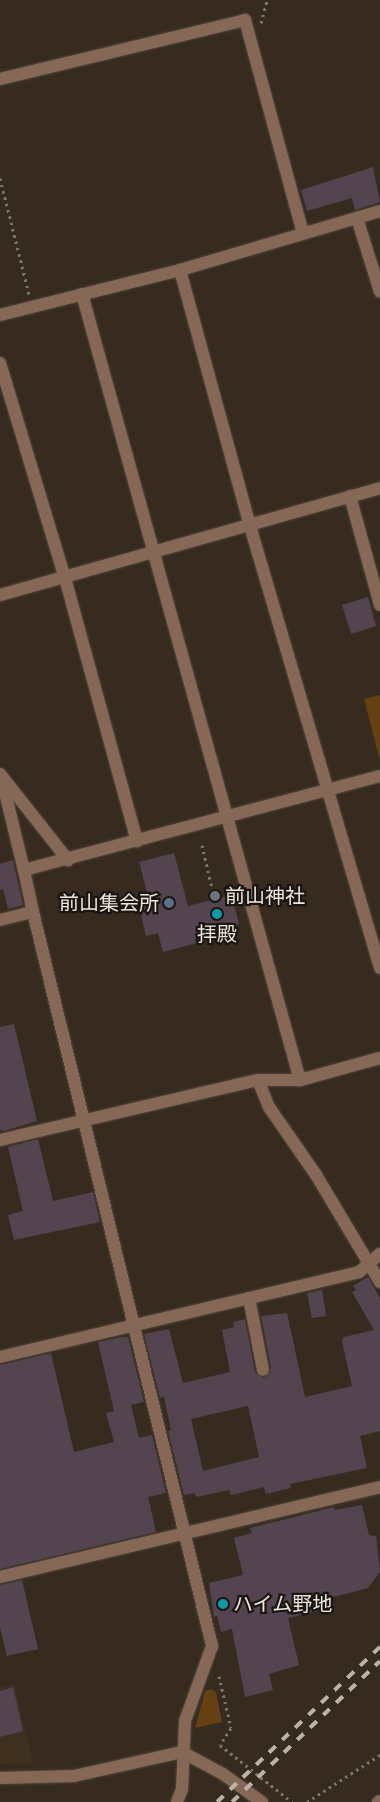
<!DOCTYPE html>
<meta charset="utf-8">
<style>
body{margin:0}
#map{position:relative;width:380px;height:1802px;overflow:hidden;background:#372b20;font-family:Jost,"Noto Sans JP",sans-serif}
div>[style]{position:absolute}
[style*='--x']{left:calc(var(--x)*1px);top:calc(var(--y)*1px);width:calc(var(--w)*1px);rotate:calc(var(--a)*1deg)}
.built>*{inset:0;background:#40301f}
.green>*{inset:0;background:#644012}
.building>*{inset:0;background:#53444f}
.path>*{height:3px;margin-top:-1.5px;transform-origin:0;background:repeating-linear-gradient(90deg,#7f756b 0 2.5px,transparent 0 6.5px)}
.roads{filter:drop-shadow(0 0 1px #54493e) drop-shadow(0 0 1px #54493e)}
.minor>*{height:12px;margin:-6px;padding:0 6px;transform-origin:6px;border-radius:6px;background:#866857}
.rail>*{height:4px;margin-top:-2px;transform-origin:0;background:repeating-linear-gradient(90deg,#bbb2a9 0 9px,transparent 0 18px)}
.dots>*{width:14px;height:14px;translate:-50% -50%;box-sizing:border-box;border:2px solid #1a1510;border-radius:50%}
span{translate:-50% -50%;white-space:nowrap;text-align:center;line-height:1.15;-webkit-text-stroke:4.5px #1a1510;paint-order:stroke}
.poi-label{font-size:20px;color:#ece5dd}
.left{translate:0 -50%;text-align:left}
.right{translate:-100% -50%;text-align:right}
</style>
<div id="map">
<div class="built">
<i style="clip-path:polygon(14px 1684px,33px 1763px,0 1764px,0 1688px)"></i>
</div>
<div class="green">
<i style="clip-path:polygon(380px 695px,380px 761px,364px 699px)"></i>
<i style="clip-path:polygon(211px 1689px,216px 1692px,222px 1722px,195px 1728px,205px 1691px)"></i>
</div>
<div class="building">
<i style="clip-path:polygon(373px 167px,380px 202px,355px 210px,352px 198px,307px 211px,301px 190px)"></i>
<i style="clip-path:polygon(368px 597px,376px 626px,351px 634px,342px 605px)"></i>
<i style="clip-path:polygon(174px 853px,188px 906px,231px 895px,239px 924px,229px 926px,231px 934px,163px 952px,158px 933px,146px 936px,139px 907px,150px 904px,139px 862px)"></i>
<i style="clip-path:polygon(13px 860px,23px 905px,8px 909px,3px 889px,0 890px,0 864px)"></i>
<i style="clip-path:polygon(14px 1024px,37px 1121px,4px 1131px,0 1130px,0 1027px)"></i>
<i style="clip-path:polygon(38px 1139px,53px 1201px,93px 1192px,100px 1222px,14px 1240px,8px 1215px,23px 1211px,8px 1147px)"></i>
<i style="clip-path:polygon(evenodd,368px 1277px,380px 1298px,380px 1431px,360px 1436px,367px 1468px,290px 1484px,291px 1488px,266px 1494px,264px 1487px,231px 1495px,229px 1490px,196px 1497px,195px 1493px,184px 1495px,168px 1431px,171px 1430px,164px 1397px,160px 1398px,144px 1334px,169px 1329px,183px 1383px,230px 1372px,222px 1330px,234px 1327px,233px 1322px,245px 1319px,255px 1372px,264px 1378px,271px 1368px,261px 1316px,287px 1313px,305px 1397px,352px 1386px,342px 1341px,344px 1337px,374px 1330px,352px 1292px,356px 1290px,353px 1286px,368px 1277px,248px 1406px,259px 1457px,203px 1471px,191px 1419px,248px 1406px)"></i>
<i style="clip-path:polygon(322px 1290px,326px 1316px,312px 1318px,307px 1293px)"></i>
<i style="clip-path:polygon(122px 1337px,128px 1337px,144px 1402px,131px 1405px,139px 1438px,152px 1435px,166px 1493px,148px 1497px,156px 1532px,0 1569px,0 1365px,51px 1353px,74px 1452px,114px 1442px,106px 1413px,114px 1411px,98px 1342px)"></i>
<i style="clip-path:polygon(362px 1505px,369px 1535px,376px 1536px,380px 1572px,368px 1588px,315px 1602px,317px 1611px,288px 1618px,299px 1665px,269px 1674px,273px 1690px,245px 1697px,232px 1629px,221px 1632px,217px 1616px,214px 1617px,209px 1583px,243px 1575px,234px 1538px,252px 1533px,250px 1528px,334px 1507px,335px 1510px)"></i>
<i style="clip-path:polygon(22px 1580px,38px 1649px,7px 1656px,0 1628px,0 1585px)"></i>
<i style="clip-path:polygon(13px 1687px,23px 1731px,0 1737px,0 1691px)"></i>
</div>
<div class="path">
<i style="--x:261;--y:23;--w:24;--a:-75"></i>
<i style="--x:0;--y:178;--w:120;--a:76"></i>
<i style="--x:202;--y:845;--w:53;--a:77"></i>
<i style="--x:219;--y:1676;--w:53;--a:77"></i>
<i style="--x:231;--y:1728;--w:20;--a:123"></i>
<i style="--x:220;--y:1745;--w:92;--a:38.4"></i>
<i style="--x:307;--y:1802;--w:87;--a:-32.8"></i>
</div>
<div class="roads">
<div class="minor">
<i style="--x:0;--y:79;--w:252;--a:-13.5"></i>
<i style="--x:245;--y:20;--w:221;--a:74.8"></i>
<i style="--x:357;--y:218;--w:77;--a:72.7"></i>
<i style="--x:180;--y:270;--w:265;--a:74.7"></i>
<i style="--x:250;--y:526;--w:461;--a:73.6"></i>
<i style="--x:82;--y:294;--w:816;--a:74.5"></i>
<i style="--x:0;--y:315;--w:186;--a:-14"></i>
<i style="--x:180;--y:270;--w:209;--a:-16.4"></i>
<i style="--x:0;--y:363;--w:225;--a:73.2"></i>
<i style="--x:65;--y:578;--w:273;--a:74.7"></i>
<i style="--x:350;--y:496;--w:113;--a:74.6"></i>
<i style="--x:0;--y:595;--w:395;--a:-15.7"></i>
<i style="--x:0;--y:774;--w:110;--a:51.7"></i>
<i style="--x:2;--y:780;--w:93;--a:76.3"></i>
<i style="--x:33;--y:912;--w:756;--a:76.29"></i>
<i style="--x:212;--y:1646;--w:80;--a:109.8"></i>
<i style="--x:185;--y:1721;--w:68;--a:92.5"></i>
<i style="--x:182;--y:1789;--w:14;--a:111"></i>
<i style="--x:0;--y:920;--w:34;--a:-14"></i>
<i style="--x:33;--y:912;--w:43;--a:-102.1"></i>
<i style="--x:24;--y:870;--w:368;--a:-14.8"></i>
<i style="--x:258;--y:1080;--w:29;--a:68"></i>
<i style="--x:269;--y:1107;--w:83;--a:55.3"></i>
<i style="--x:316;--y:1175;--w:125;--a:59.1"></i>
<i style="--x:0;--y:1140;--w:265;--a:-13.1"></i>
<i style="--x:258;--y:1080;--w:42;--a:0"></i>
<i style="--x:300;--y:1080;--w:83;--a:-15.4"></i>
<i style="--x:249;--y:1298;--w:73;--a:79"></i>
<i style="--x:0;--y:1357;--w:369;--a:-13.3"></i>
<i style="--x:359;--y:1272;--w:28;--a:-41"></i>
<i style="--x:0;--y:1577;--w:391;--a:-13.3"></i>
<i style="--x:0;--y:1778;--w:74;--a:-1.5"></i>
<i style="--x:74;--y:1776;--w:111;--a:-12.5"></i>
<i style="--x:182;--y:1752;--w:47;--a:28.2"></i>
<i style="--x:223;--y:1774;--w:48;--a:35.7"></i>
<i style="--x:378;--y:1802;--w:2;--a:-27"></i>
</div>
</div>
<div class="rail">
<i style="--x:217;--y:1802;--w:225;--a:-43.6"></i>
<i style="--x:232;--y:1802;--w:204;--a:-43.6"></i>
</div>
<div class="dots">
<i style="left:215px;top:896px;background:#6b7280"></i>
<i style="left:169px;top:903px;background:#5c6f8a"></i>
<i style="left:217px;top:914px;background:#0f9aa8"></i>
<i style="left:223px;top:1604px;background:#0f9aa8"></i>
</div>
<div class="poi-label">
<span class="left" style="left:225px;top:896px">前山神社</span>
<span class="right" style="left:159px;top:903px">前山集会所</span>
<span style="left:217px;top:934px">拝殿</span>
<span class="left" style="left:233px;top:1604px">ハイム野地</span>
</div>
</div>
